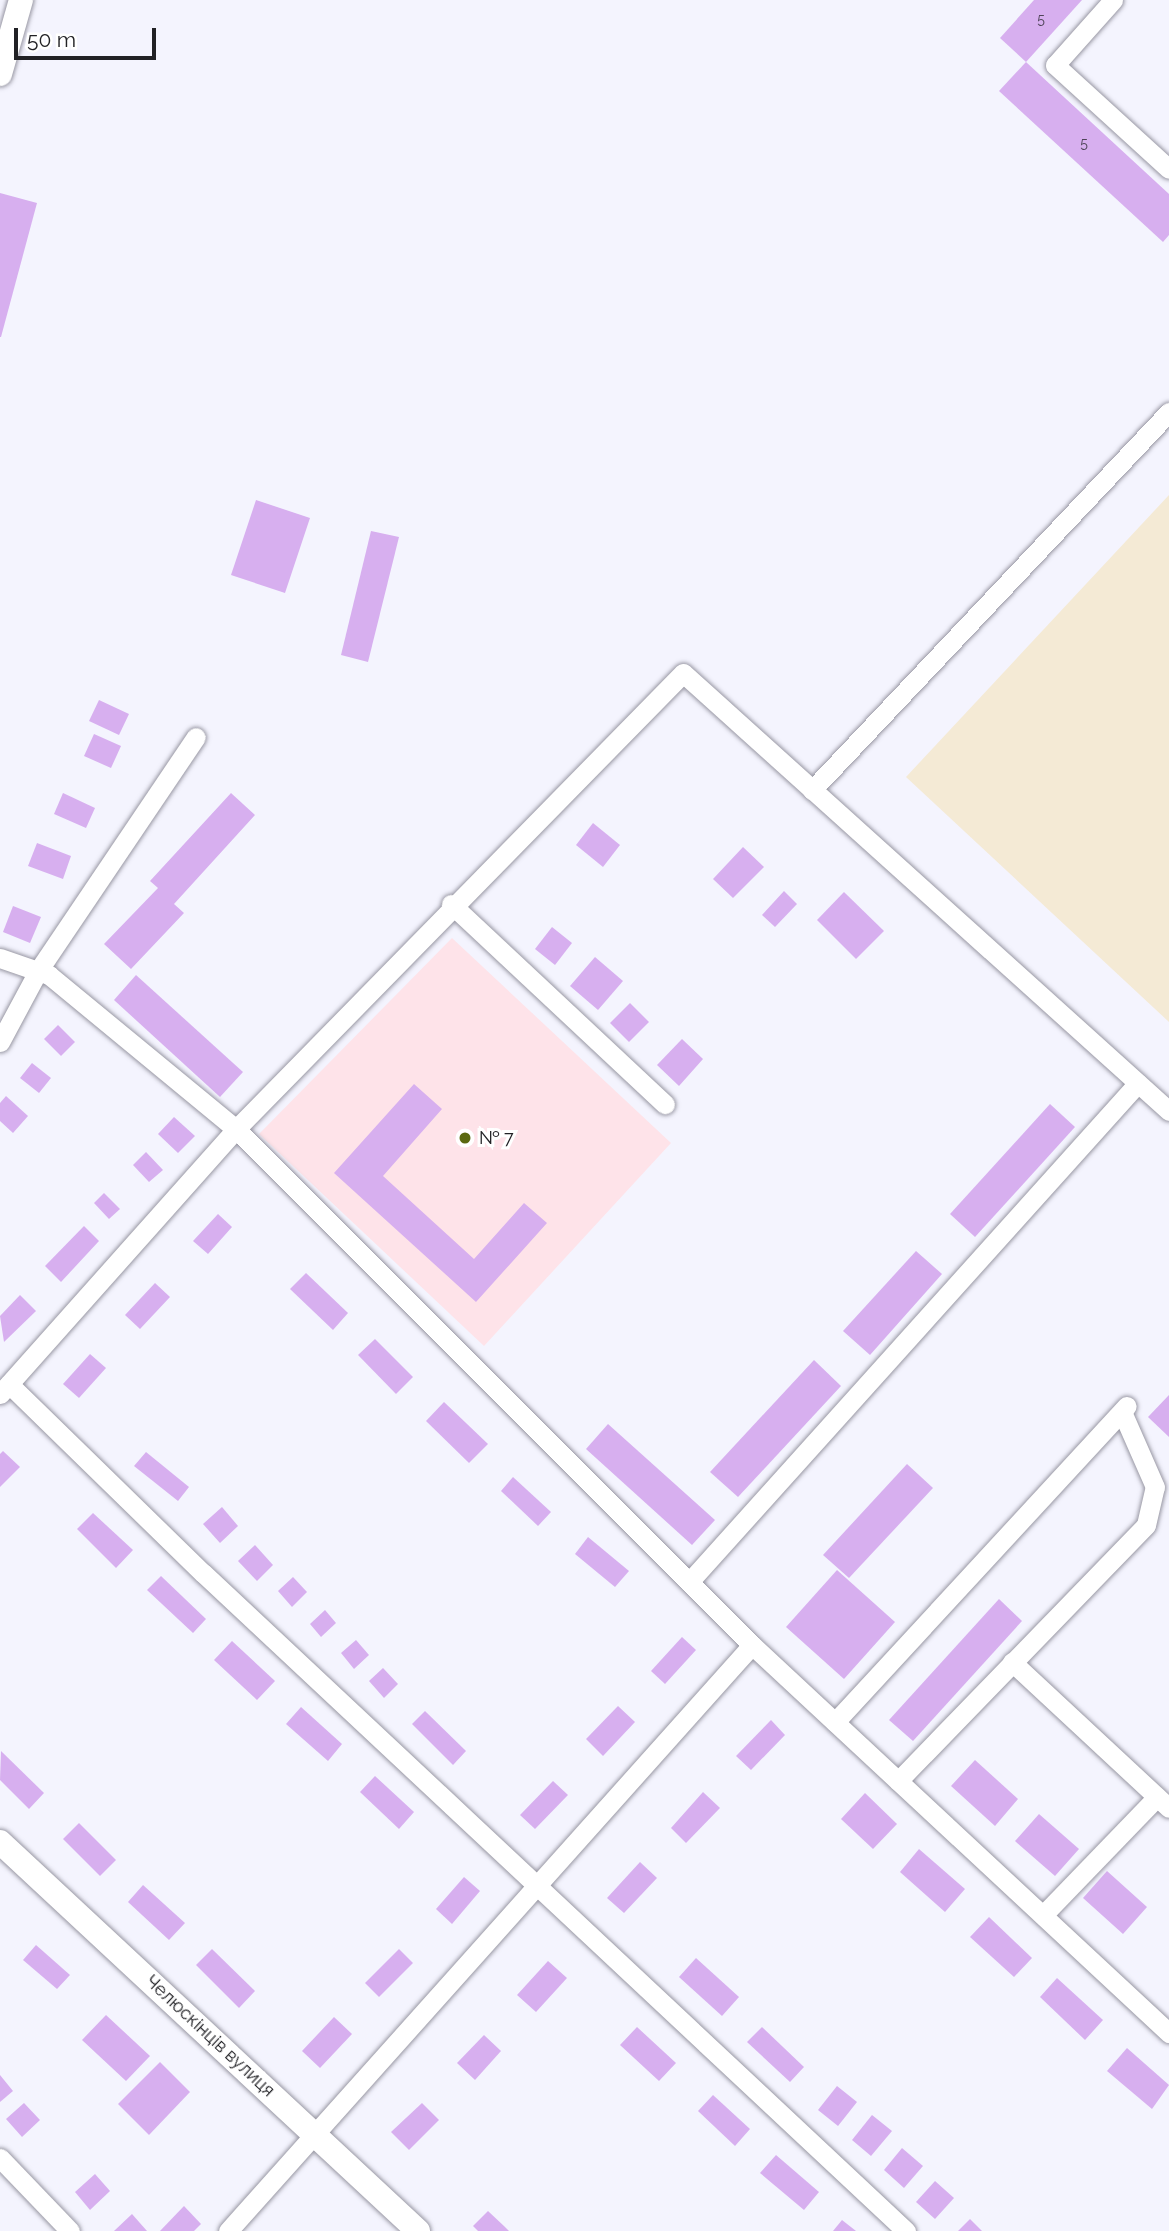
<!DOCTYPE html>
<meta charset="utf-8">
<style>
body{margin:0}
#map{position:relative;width:1169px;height:2231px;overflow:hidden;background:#f4f4fe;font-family:Raleway,sans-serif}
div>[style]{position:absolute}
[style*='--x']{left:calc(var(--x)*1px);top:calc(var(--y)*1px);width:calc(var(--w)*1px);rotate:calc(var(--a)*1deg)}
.industrial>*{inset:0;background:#f4ead5}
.education>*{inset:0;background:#fee3e9}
.building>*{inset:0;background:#d7afef}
.roads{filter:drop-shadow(0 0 2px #9897a3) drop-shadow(0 0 2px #9897a3)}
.minor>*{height:19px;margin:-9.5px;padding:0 9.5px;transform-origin:9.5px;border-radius:9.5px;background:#fff}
.major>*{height:24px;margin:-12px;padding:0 12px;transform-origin:12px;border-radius:12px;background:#fff}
.dots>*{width:19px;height:19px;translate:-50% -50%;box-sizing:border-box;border:4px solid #fff;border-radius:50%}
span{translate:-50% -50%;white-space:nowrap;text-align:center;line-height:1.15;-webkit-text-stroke:6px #fff;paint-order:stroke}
.number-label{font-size:14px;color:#4e4458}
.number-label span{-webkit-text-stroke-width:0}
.poi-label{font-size:18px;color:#212125}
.left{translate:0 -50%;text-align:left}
.street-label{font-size:18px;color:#212125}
.scale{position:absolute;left:14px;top:28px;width:142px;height:32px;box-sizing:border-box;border:4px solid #212125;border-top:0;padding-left:9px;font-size:21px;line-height:24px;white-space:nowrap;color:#212125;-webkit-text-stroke:5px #fff;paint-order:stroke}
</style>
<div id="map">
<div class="industrial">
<i style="clip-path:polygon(1169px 495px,1169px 1022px,906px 777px)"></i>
</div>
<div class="education">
<i style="clip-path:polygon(452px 938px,671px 1143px,484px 1346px,259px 1134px)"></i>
</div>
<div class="building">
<i style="clip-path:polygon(1034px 0,1082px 0,1026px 62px,1000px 38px)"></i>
<i style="clip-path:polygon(1026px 62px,1169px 194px,1169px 235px,1163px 242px,999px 91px)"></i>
<i style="clip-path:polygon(0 193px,37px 203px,1px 337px,0 337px)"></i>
<i style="clip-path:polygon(256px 500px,310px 518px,285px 593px,231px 575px)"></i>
<i style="clip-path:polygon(371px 531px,399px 537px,368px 662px,341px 655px)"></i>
<i style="clip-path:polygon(99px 700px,129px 714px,119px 735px,89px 721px)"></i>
<i style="clip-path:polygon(94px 734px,121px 746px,111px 768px,84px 756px)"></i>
<i style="clip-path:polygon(63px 793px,95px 808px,86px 828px,54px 814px)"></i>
<i style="clip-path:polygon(231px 793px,255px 815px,174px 904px,184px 913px,131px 969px,104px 944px,158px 888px,150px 881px)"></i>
<i style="clip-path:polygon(593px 823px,620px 845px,603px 867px,576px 845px)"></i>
<i style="clip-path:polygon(37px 843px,71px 856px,63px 879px,28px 866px)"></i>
<i style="clip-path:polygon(743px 847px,764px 867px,733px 898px,713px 879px)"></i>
<i style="clip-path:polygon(784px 891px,797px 904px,775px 927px,762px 915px)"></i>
<i style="clip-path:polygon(844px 892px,884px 931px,856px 959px,817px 920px)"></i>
<i style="clip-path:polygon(13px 906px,41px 917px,30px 943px,3px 932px)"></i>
<i style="clip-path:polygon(552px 927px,572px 943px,555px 965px,535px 949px)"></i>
<i style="clip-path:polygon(595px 957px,623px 981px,598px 1010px,570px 986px)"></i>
<i style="clip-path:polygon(136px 975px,243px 1072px,220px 1097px,114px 1000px)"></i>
<i style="clip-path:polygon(630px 1003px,649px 1022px,629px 1042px,610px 1023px)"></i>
<i style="clip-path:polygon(58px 1025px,75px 1042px,61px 1056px,44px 1039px)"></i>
<i style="clip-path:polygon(682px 1039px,703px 1059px,679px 1086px,657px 1065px)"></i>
<i style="clip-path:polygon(32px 1063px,51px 1078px,39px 1093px,20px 1078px)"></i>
<i style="clip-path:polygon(414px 1084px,442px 1109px,383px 1176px,474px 1259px,524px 1203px,547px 1223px,476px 1302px,334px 1173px)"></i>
<i style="clip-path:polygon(6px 1096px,28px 1116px,13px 1133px,0 1121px,0 1103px)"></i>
<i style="clip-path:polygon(1050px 1104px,1075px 1127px,975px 1237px,950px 1214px)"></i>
<i style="clip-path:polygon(174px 1117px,195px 1136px,178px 1153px,158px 1134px)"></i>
<i style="clip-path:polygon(146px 1152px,163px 1170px,149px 1182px,133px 1165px)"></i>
<i style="clip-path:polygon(104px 1193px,120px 1209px,109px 1219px,94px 1203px)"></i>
<i style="clip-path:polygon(218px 1214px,232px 1227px,208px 1254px,193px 1241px)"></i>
<i style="clip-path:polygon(84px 1226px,99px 1241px,61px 1282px,45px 1266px)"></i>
<i style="clip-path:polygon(916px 1251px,942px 1274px,870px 1355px,843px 1331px)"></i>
<i style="clip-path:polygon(306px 1273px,348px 1313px,333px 1330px,290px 1289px)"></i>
<i style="clip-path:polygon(155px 1283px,170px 1297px,140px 1329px,125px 1315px)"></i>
<i style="clip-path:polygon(20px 1295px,36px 1311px,4px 1342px,0 1316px)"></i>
<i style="clip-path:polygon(375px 1339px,413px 1377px,396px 1394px,358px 1355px)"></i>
<i style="clip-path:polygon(90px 1354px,106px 1368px,79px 1398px,63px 1384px)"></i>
<i style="clip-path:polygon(814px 1360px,841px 1386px,738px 1497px,710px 1472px)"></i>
<i style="clip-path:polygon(1169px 1395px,1169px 1437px,1148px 1417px)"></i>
<i style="clip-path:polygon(444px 1402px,488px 1444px,469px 1463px,426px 1421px)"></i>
<i style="clip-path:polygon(608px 1424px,715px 1520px,692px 1545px,586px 1449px)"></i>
<i style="clip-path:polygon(3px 1451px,20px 1467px,0 1487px,0 1454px)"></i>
<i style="clip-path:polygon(146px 1452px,189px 1487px,178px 1501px,134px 1466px)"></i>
<i style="clip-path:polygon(907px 1464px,933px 1488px,849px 1578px,823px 1555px)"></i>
<i style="clip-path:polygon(513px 1477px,551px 1512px,538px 1526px,501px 1491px)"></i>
<i style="clip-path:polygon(222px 1507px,238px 1526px,220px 1543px,203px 1524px)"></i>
<i style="clip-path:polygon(93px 1513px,133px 1550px,116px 1568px,77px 1529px)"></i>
<i style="clip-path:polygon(588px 1537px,629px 1571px,615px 1587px,575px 1554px)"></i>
<i style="clip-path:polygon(255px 1545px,273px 1565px,257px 1581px,238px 1561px)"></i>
<i style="clip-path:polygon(837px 1570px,895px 1622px,844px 1679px,786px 1627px)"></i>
<i style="clip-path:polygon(161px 1576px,206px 1619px,193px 1633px,147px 1590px)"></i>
<i style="clip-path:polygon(293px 1577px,307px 1592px,292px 1607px,278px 1591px)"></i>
<i style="clip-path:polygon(999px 1599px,1022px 1621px,913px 1741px,889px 1720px)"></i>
<i style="clip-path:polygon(325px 1610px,336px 1623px,321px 1637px,310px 1624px)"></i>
<i style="clip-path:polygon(682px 1637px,696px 1650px,665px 1684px,651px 1671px)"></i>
<i style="clip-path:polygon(356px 1640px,369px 1655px,354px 1669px,341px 1653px)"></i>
<i style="clip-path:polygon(232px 1641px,275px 1681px,257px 1700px,214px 1660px)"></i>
<i style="clip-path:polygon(383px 1668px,398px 1684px,384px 1698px,369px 1681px)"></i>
<i style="clip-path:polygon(618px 1706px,635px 1722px,603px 1756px,586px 1739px)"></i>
<i style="clip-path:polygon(301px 1707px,342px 1744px,328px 1761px,286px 1724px)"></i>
<i style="clip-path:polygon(425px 1711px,466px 1751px,453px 1765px,412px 1724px)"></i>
<i style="clip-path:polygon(771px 1720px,785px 1735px,751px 1770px,736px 1756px)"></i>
<i style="clip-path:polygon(1px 1751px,44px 1793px,29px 1809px,0 1780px)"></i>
<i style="clip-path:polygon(975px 1760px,1018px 1799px,995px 1826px,951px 1786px)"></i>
<i style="clip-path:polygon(375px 1776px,414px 1812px,399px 1829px,360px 1792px)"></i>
<i style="clip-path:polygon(553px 1781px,568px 1795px,535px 1829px,520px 1815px)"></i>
<i style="clip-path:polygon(703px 1792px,720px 1808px,686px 1843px,671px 1828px)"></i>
<i style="clip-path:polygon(865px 1793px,897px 1824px,873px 1849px,841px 1819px)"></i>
<i style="clip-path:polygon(1039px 1814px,1079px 1849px,1055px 1876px,1015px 1841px)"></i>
<i style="clip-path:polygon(79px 1823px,116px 1860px,100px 1876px,63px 1839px)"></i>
<i style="clip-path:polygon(919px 1849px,965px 1889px,945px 1912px,900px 1872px)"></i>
<i style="clip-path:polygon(640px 1862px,657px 1878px,624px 1913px,607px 1898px)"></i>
<i style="clip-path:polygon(1107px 1871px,1147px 1907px,1123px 1934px,1083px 1898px)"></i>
<i style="clip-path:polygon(464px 1877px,480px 1891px,452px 1924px,436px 1909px)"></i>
<i style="clip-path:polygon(143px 1885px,185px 1923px,169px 1940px,128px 1902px)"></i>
<i style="clip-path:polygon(989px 1917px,1032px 1958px,1014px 1977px,970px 1937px)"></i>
<i style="clip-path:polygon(36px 1945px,70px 1975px,57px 1989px,23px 1960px)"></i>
<i style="clip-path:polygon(212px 1949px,255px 1991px,239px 2008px,196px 1965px)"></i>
<i style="clip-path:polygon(399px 1949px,413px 1963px,379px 1997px,365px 1983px)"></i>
<i style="clip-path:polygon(696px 1958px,739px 1997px,722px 2016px,679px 1977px)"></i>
<i style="clip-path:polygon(548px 1961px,567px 1978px,536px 2012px,517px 1995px)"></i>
<i style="clip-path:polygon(1057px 1978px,1103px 2020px,1085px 2040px,1040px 1997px)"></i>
<i style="clip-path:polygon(106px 2015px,150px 2056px,126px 2081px,82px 2040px)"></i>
<i style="clip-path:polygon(334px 2017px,352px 2034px,320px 2068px,302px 2051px)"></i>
<i style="clip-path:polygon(637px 2027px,676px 2063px,659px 2081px,620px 2045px)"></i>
<i style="clip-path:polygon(762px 2027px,804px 2067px,790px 2082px,747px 2042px)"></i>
<i style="clip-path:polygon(484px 2035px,501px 2051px,475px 2080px,457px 2063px)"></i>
<i style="clip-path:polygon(1127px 2048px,1169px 2085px,1152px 2109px,1107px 2071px)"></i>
<i style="clip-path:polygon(160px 2062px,190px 2092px,149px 2135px,118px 2104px)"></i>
<i style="clip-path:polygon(0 2075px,13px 2091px,0 2102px)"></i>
<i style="clip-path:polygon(837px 2086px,857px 2102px,838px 2126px,818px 2110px)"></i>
<i style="clip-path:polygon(713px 2095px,750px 2129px,735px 2146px,698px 2111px)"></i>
<i style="clip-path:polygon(24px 2103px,40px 2120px,22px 2137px,6px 2119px)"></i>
<i style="clip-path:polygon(422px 2103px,439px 2120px,409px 2150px,391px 2132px)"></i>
<i style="clip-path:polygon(872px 2115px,892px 2131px,871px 2156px,852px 2140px)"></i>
<i style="clip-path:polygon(902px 2148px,923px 2166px,904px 2188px,884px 2170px)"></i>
<i style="clip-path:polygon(776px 2155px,819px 2192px,804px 2210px,760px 2173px)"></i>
<i style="clip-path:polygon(95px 2174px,110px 2191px,90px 2210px,75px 2192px)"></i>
<i style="clip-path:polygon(935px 2181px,954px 2198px,935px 2219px,916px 2202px)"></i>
<i style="clip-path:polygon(184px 2206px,201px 2224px,194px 2231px,160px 2231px)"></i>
<i style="clip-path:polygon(488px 2211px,505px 2227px,509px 2231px,478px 2231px,473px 2226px)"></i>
<i style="clip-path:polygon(132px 2214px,147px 2231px,114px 2231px)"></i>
<i style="clip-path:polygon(970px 2219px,982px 2231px,958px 2231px)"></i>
<i style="clip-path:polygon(842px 2220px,856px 2231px,833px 2231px)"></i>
</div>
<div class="roads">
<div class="minor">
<i style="--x:1113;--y:0;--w:87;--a:131.7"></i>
<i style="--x:1055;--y:65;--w:154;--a:42.4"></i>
<i style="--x:812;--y:790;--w:520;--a:-46.64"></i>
<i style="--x:451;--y:904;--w:293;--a:43.1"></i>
<i style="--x:0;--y:958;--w:52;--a:19.1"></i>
<i style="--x:49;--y:975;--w:242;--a:39.5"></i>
<i style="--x:236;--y:1129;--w:355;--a:131.7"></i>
<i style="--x:0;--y:1042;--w:81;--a:-61.8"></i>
<i style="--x:38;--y:971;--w:282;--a:-56"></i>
<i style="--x:1169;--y:1111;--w:654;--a:-137.97"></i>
<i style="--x:683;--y:673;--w:639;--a:134.43"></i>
<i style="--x:236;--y:1129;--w:730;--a:45"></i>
<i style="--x:752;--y:1645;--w:570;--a:42.94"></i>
<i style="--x:9;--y:1384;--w:271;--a:44.3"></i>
<i style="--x:203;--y:1573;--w:963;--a:43.11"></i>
<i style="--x:689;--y:1582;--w:671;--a:-48.02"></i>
<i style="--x:1012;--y:1662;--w:214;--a:42.9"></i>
<i style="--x:835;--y:1722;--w:430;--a:-47.3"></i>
<i style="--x:898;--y:1781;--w:356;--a:-45.9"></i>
<i style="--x:1146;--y:1525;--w:39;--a:-77"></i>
<i style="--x:1155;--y:1487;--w:82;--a:-113.7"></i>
<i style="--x:1043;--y:1915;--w:164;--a:-46"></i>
<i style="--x:0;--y:2158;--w:101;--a:46.2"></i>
<i style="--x:228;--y:2231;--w:786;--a:-48.2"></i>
</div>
<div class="major">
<i style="--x:0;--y:74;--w:77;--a:-74.2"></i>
<i style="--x:0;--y:1842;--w:571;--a:42.94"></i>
</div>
</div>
<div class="dots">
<i style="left:465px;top:1138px;background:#5a6810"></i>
</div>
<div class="number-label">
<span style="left:1041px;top:19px">5</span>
<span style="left:1084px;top:143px">5</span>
</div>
<div class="poi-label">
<span class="left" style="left:479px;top:1138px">№ 7</span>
</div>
<div class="street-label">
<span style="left:210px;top:2036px;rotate:43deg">Челюскінців вулиця</span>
</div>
<div class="scale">50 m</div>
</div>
